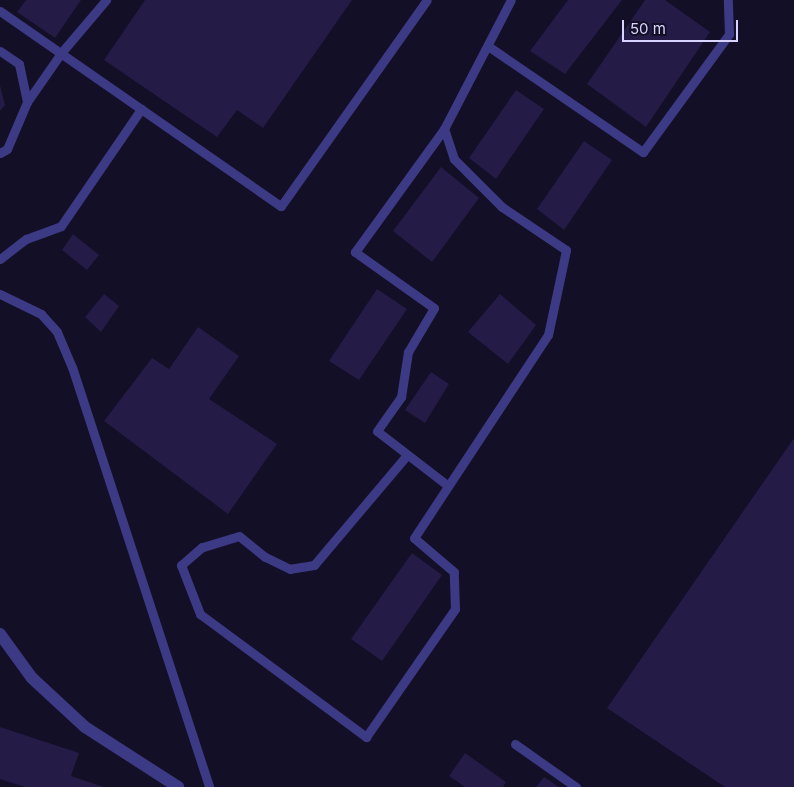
<!DOCTYPE html>
<style>
body{margin:0}
#map{position:relative;width:794px;height:787px;overflow:hidden;background:#130f26;font-family:Inter,sans-serif}
div>[style]{position:absolute}
[style*='--x']{left:calc(var(--x)*1px);top:calc(var(--y)*1px);width:calc(var(--w)*1px);rotate:calc(var(--a)*1deg)}
.building>*{inset:0;background:#241b47}
.lane>*{height:9px;margin:-4.5px;padding:0 4.5px;transform-origin:4.5px;border-radius:4.5px;background:#3d3a85}
.street>*{height:12px;margin:-6px;padding:0 6px;transform-origin:6px;border-radius:6px;background:#3d3a85}
span{translate:-50% -50%;white-space:nowrap;text-align:center;line-height:1.15;-webkit-text-stroke:4px #130f26;paint-order:stroke}
.scale{position:absolute;left:622px;top:20px;width:116px;height:22px;box-sizing:border-box;border:2px solid #d9d4ff;border-top:0;padding-left:6px;font-size:15px;line-height:18px;white-space:nowrap;color:#d9d4ff;-webkit-text-stroke:4px #130f26;paint-order:stroke}
</style>
<div id="map">
<div class="building">
<i style="clip-path:polygon(26px 0,81px 0,55px 38px,17px 12px)"></i>
<i style="clip-path:polygon(145px 0,352px 0,263px 128px,237px 110px,217px 137px,104px 60px)"></i>
<i style="clip-path:polygon(568px 0,622px 0,565px 74px,530px 51px)"></i>
<i style="clip-path:polygon(645px 0,665px 0,710px 32px,646px 127px,587px 84px)"></i>
<i style="clip-path:polygon(0 85px,5px 105px,0 111px)"></i>
<i style="clip-path:polygon(516px 90px,544px 109px,496px 179px,469px 158px)"></i>
<i style="clip-path:polygon(584px 141px,612px 160px,564px 230px,537px 209px)"></i>
<i style="clip-path:polygon(441px 167px,479px 198px,432px 262px,393px 231px)"></i>
<i style="clip-path:polygon(73px 234px,99px 255px,87px 270px,62px 250px)"></i>
<i style="clip-path:polygon(377px 289px,407px 309px,359px 380px,329px 361px)"></i>
<i style="clip-path:polygon(104px 294px,119px 306px,101px 332px,85px 317px)"></i>
<i style="clip-path:polygon(500px 294px,536px 325px,508px 364px,468px 332px)"></i>
<i style="clip-path:polygon(198px 327px,239px 356px,209px 399px,277px 444px,228px 514px,104px 421px,152px 358px,169px 369px)"></i>
<i style="clip-path:polygon(431px 372px,449px 384px,425px 423px,405px 410px)"></i>
<i style="clip-path:polygon(794px 438px,794px 787px,725px 787px,607px 708px)"></i>
<i style="clip-path:polygon(412px 553px,442px 575px,382px 661px,351px 639px)"></i>
<i style="clip-path:polygon(0 727px,79px 753px,71px 776px,104px 787px,25px 787px,0 779px)"></i>
<i style="clip-path:polygon(465px 753px,506px 782px,503px 787px,465px 787px,449px 776px)"></i>
<i style="clip-path:polygon(544px 777px,559px 787px,536px 787px)"></i>
</div>
<div class="lane">
<i style="--x:0;--y:11;--w:342;--a:34.8"></i>
<i style="--x:281;--y:206;--w:252;--a:-54.7"></i>
<i style="--x:488;--y:46;--w:188;--a:34.4"></i>
<i style="--x:643;--y:152;--w:146;--a:-53.9"></i>
<i style="--x:729;--y:34;--w:34;--a:-92"></i>
<i style="--x:0;--y:51;--w:23;--a:34"></i>
<i style="--x:19;--y:64;--w:39;--a:78"></i>
<i style="--x:0;--y:153;--w:8;--a:-30"></i>
<i style="--x:7;--y:149;--w:51;--a:-66.9"></i>
<i style="--x:27;--y:102;--w:60;--a:-55.2"></i>
<i style="--x:61;--y:53;--w:70;--a:-49.7"></i>
<i style="--x:0;--y:259;--w:33;--a:-38"></i>
<i style="--x:26;--y:239;--w:37;--a:-20"></i>
<i style="--x:61;--y:226;--w:142;--a:-55.6"></i>
<i style="--x:0;--y:294;--w:46;--a:26"></i>
<i style="--x:41;--y:314;--w:24;--a:48"></i>
<i style="--x:57;--y:332;--w:38;--a:67"></i>
<i style="--x:72;--y:367;--w:442;--a:71.9"></i>
<i style="--x:407;--y:455;--w:144;--a:130.2"></i>
<i style="--x:314;--y:565;--w:24;--a:171"></i>
<i style="--x:290;--y:569;--w:28;--a:-154"></i>
<i style="--x:265;--y:557;--w:33;--a:-141"></i>
<i style="--x:239;--y:536;--w:39;--a:163"></i>
<i style="--x:202;--y:547;--w:28;--a:139"></i>
<i style="--x:181;--y:565;--w:53;--a:68.8"></i>
<i style="--x:200;--y:614;--w:207;--a:36.5"></i>
<i style="--x:366;--y:737;--w:156;--a:-55.2"></i>
<i style="--x:455;--y:609;--w:37;--a:-92"></i>
<i style="--x:454;--y:572;--w:52;--a:-139.6"></i>
<i style="--x:414;--y:538;--w:243;--a:-56.6"></i>
<i style="--x:548;--y:335;--w:87;--a:-78"></i>
<i style="--x:566;--y:250;--w:77;--a:-146.1"></i>
<i style="--x:502;--y:207;--w:68;--a:-135"></i>
<i style="--x:454;--y:159;--w:32;--a:-108"></i>
<i style="--x:447;--y:485;--w:88;--a:-142.4"></i>
<i style="--x:377;--y:431;--w:42;--a:-54.8"></i>
<i style="--x:401;--y:397;--w:46;--a:-81.2"></i>
<i style="--x:408;--y:352;--w:51;--a:-59.4"></i>
<i style="--x:434;--y:308;--w:97;--a:-144.7"></i>
<i style="--x:355;--y:252;--w:152;--a:-54.1"></i>
<i style="--x:444;--y:129;--w:145;--a:-62.6"></i>
<i style="--x:515;--y:744;--w:75;--a:35.2"></i>
</div>
<div class="street">
<i style="--x:0;--y:634;--w:54;--a:54"></i>
<i style="--x:32;--y:678;--w:72;--a:42.8"></i>
<i style="--x:85;--y:727;--w:111;--a:32.8"></i>
</div>
<div class="scale">50 m</div>
</div>
